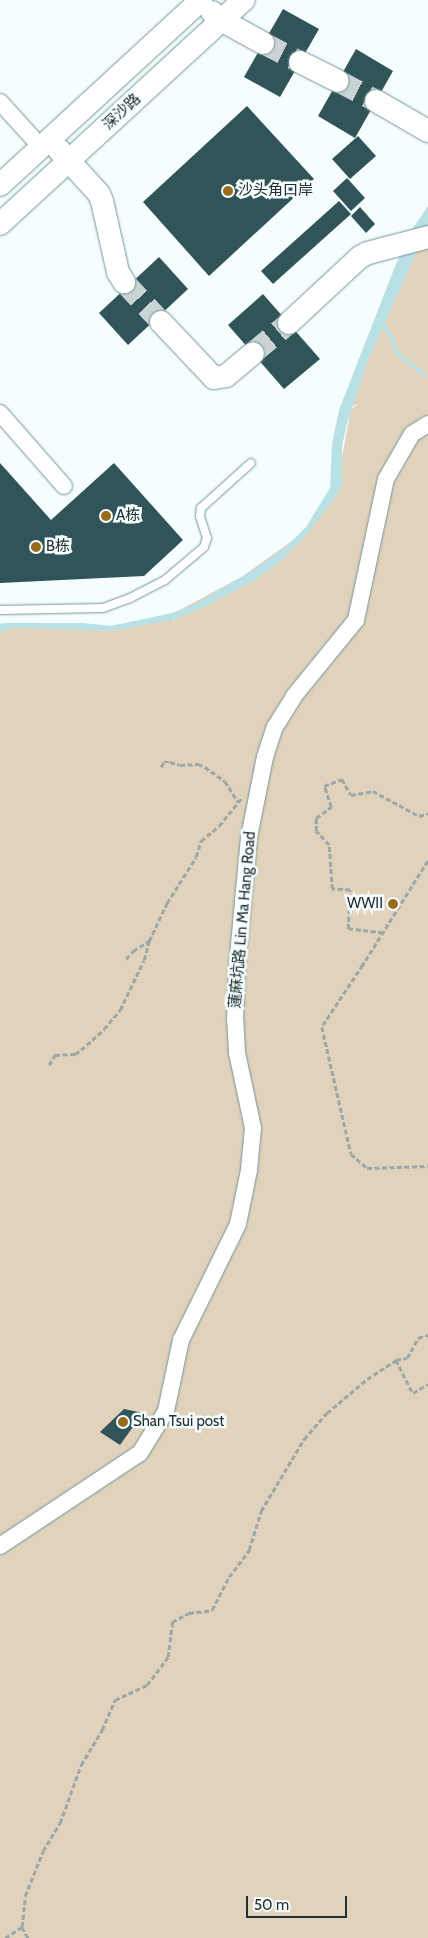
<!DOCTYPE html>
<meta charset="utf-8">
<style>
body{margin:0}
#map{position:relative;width:428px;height:1938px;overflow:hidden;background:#f5fdfe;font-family:Cabin,"Noto Sans SC",sans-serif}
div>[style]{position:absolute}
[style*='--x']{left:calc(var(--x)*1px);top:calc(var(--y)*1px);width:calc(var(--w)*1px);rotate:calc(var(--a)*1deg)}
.green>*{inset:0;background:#e1d2bb}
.water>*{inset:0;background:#b9e0e5}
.stream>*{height:4px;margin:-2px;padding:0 2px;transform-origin:2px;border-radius:2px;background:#b9e0e5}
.building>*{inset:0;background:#305458}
.secondary-tunnel>*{height:22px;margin-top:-11px;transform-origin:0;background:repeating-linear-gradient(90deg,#cbd4d5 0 22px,transparent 0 33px)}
.path>*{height:2.5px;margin-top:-1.25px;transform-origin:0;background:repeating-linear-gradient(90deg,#9ca7a8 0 5px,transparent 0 7.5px)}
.roads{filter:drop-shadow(0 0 1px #73979b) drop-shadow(0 0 1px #73979b)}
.lane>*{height:8px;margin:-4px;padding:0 4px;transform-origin:4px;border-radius:4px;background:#fff}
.street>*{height:16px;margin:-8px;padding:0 8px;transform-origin:8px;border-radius:8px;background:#fff}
.secondary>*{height:22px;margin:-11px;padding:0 11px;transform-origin:11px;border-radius:11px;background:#fff}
.dots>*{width:14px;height:14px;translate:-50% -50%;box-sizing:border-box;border:2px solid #f5fdfe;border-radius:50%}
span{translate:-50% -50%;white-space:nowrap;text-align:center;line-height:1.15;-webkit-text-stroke:5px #f5fdfe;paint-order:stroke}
.street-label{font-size:15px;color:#213032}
.poi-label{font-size:15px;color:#213032}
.left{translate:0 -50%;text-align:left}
.right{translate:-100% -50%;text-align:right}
.scale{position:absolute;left:246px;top:1896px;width:101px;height:22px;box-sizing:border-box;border:2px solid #213032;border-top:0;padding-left:6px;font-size:15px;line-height:18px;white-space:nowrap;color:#213032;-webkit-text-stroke:4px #f5fdfe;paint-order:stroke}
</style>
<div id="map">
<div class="green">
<i style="clip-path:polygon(428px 248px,428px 1938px,0 1938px,0 624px,26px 628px,111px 626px,175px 614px,173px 624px,178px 611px,243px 576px,303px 533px,337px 482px,351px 410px,357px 404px,353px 406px,347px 403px,406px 256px)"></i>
</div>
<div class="water">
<i style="clip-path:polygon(428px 206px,428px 227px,368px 360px,347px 424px,342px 446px,342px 481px,340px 491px,307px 534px,281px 561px,255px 580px,206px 606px,173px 620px,111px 631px,26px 628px,12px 628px,0 632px,0 624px,4px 623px,83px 623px,111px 626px,172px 613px,197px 603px,252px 571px,287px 546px,306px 527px,330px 488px,332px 444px,339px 410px,396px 264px,413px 228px)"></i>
</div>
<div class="stream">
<i style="--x:381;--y:322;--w:19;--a:55"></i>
<i style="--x:392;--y:338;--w:16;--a:72"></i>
<i style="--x:397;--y:353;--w:35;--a:39"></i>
</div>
<div class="building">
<i style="clip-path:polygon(283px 9px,319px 29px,280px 97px,244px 77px)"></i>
<i style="clip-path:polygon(356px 49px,393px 71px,355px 138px,318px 116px)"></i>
<i style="clip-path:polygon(247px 106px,314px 179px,209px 276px,143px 202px)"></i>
<i style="clip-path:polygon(358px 136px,376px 156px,350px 179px,332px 159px)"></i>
<i style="clip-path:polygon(347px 178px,365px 198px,351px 211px,333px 191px)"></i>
<i style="clip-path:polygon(339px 201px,351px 214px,273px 284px,261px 271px)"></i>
<i style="clip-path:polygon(360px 207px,375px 224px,366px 233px,351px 216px)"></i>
<i style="clip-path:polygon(159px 257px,188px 289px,128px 345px,99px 313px)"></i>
<i style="clip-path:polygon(263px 294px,320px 359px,284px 389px,228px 325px)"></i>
<i style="clip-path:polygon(0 463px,51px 520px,114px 463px,183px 540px,144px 576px,0 583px)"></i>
<i style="clip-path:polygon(124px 1409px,143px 1413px,120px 1445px,100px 1432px)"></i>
</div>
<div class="secondary-tunnel">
<i style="--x:263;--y:43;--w:42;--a:27.2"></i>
<i style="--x:338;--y:81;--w:43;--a:27.8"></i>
<i style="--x:124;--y:282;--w:54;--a:47.2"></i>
<i style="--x:253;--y:353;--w:47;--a:-39.8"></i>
</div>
<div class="path">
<i style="--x:161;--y:767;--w:6;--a:-59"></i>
<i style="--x:164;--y:762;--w:6;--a:0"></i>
<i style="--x:170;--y:762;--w:10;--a:17"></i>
<i style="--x:180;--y:765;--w:18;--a:-3"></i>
<i style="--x:198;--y:764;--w:8;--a:23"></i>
<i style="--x:205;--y:767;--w:24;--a:35"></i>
<i style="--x:225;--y:781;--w:25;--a:58"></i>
<i style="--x:428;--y:861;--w:123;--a:122"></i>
<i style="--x:363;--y:965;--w:74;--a:123.5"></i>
<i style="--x:322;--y:1027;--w:130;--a:77.1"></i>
<i style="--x:351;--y:1154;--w:21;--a:41"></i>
<i style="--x:367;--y:1168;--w:61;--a:-1.9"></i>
<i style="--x:383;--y:933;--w:35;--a:-173"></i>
<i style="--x:348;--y:929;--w:39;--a:-87"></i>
<i style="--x:350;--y:890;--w:18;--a:-177"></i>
<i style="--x:332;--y:889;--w:44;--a:-93.9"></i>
<i style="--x:329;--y:845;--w:19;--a:-133"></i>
<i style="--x:316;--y:831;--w:13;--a:-90"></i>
<i style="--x:316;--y:818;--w:19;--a:-36"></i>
<i style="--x:331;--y:807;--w:22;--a:-108"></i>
<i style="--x:324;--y:786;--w:19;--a:-21"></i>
<i style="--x:342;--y:779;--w:18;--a:61"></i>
<i style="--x:351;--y:795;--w:22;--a:-10"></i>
<i style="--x:373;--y:791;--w:52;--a:28.5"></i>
<i style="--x:419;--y:816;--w:9;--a:-18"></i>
<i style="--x:126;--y:959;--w:11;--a:-49"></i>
<i style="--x:133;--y:951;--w:19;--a:-32"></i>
<i style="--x:149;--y:941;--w:42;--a:-64.7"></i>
<i style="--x:167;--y:903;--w:54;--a:-57.8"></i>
<i style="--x:196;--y:857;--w:17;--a:-73"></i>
<i style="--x:201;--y:841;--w:23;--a:-40"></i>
<i style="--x:219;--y:826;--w:36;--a:-51"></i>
<i style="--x:49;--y:1065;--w:12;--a:-59"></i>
<i style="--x:55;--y:1055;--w:20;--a:-3"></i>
<i style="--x:75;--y:1054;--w:7;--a:-34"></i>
<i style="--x:81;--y:1050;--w:31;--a:-42"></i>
<i style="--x:104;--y:1029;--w:25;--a:-50"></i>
<i style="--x:120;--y:1010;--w:55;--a:-64.4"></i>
<i style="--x:144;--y:960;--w:20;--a:-75"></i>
<i style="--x:396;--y:1360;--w:37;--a:63"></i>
<i style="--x:413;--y:1393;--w:17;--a:-31"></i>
<i style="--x:22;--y:1927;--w:31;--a:-84"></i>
<i style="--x:25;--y:1896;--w:48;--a:-68.2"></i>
<i style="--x:43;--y:1851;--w:33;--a:-59"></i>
<i style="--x:60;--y:1823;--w:62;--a:-70.1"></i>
<i style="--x:81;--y:1765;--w:41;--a:-59"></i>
<i style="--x:102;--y:1730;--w:33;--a:-67"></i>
<i style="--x:115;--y:1700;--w:35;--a:-25"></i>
<i style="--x:147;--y:1685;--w:35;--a:-53"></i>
<i style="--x:168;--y:1657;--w:35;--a:-83"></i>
<i style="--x:172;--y:1622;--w:19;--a:-28"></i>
<i style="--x:189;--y:1613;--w:23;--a:-7"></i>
<i style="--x:212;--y:1610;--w:37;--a:-63"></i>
<i style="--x:229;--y:1577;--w:34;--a:-53"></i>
<i style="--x:249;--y:1550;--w:41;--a:-72.9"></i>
<i style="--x:261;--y:1511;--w:84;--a:-59.2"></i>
<i style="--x:304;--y:1439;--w:35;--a:-49"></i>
<i style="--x:327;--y:1413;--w:52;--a:-40.4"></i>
<i style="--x:367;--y:1379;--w:35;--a:-33"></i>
<i style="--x:396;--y:1360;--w:11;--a:-10"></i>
<i style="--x:407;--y:1358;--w:23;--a:-61"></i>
<i style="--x:418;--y:1338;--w:10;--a:-17"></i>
<i style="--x:22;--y:1927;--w:13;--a:61"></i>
<i style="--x:5;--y:1938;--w:20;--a:-33"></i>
</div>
<div class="roads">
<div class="lane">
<i style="--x:0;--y:610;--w:103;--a:-1.1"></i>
<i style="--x:103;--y:608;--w:29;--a:-20"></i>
<i style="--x:130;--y:598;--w:39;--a:-27"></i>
<i style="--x:165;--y:580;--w:51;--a:-40.2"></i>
<i style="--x:204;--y:547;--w:9;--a:-72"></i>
<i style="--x:207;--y:538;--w:23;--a:-108"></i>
<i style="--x:200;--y:516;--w:8;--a:-83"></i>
<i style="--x:201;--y:508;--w:67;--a:-42"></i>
</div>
<div class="street">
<i style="--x:0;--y:102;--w:61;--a:47.7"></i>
<i style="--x:0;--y:413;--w:97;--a:48.8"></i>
<i style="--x:0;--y:1546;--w:168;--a:-33.6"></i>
<i style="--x:140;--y:1453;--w:49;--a:-58.2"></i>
<i style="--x:166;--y:1411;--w:73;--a:-78.1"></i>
<i style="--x:181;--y:1340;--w:129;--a:-63.8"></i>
<i style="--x:238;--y:1224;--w:55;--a:-78.5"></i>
<i style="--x:249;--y:1170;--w:42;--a:-84.6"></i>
<i style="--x:253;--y:1128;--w:77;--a:-102"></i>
<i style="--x:237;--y:1053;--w:33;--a:-93"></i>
<i style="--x:235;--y:1020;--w:53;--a:-87.8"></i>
<i style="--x:237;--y:967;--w:131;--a:-84.7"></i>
<i style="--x:249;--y:837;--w:82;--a:-78.7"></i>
<i style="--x:265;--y:757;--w:32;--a:-72"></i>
<i style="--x:275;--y:727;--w:36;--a:-58"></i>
<i style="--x:294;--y:696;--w:98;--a:-50.8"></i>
<i style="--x:356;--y:620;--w:144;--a:-78"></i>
<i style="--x:386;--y:479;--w:52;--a:-60"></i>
<i style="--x:412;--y:434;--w:19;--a:-32"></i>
</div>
<div class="secondary">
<i style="--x:212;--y:12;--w:12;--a:42"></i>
<i style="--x:221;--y:20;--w:48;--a:28.7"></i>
<i style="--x:300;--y:62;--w:42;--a:26.6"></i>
<i style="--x:376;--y:101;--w:60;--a:30"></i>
<i style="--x:59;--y:150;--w:59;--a:47.7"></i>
<i style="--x:99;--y:194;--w:8;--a:67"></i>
<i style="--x:102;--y:201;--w:73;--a:77.3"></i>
<i style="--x:118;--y:272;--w:12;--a:59"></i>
<i style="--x:0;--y:185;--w:273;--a:-42.6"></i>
<i style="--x:0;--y:224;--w:331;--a:-42.6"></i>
<i style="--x:161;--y:322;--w:77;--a:46.6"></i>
<i style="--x:214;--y:378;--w:12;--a:-9"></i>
<i style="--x:226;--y:376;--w:35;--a:-40"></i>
<i style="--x:289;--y:323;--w:97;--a:-42.9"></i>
<i style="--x:360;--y:257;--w:9;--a:-27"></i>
<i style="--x:368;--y:253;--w:62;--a:-14.9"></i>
</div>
</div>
<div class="dots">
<i style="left:228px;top:191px;background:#986b1a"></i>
<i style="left:106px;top:516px;background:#986b1a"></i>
<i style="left:36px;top:547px;background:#986b1a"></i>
<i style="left:393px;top:904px;background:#986b1a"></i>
<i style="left:123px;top:1422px;background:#986b1a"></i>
</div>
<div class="street-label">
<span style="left:122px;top:112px;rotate:-43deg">深沙路</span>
<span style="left:243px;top:920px;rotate:-85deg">蓮麻坑路 Lin Ma Hang Road</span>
</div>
<div class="poi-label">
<span class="left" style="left:238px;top:191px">沙头角口岸</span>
<span class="left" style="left:116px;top:516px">A栋</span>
<span class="left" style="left:46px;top:547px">B栋</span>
<span class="right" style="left:383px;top:904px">WWII</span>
<span class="left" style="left:133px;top:1422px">Shan Tsui post</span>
</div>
<div class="scale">50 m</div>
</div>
